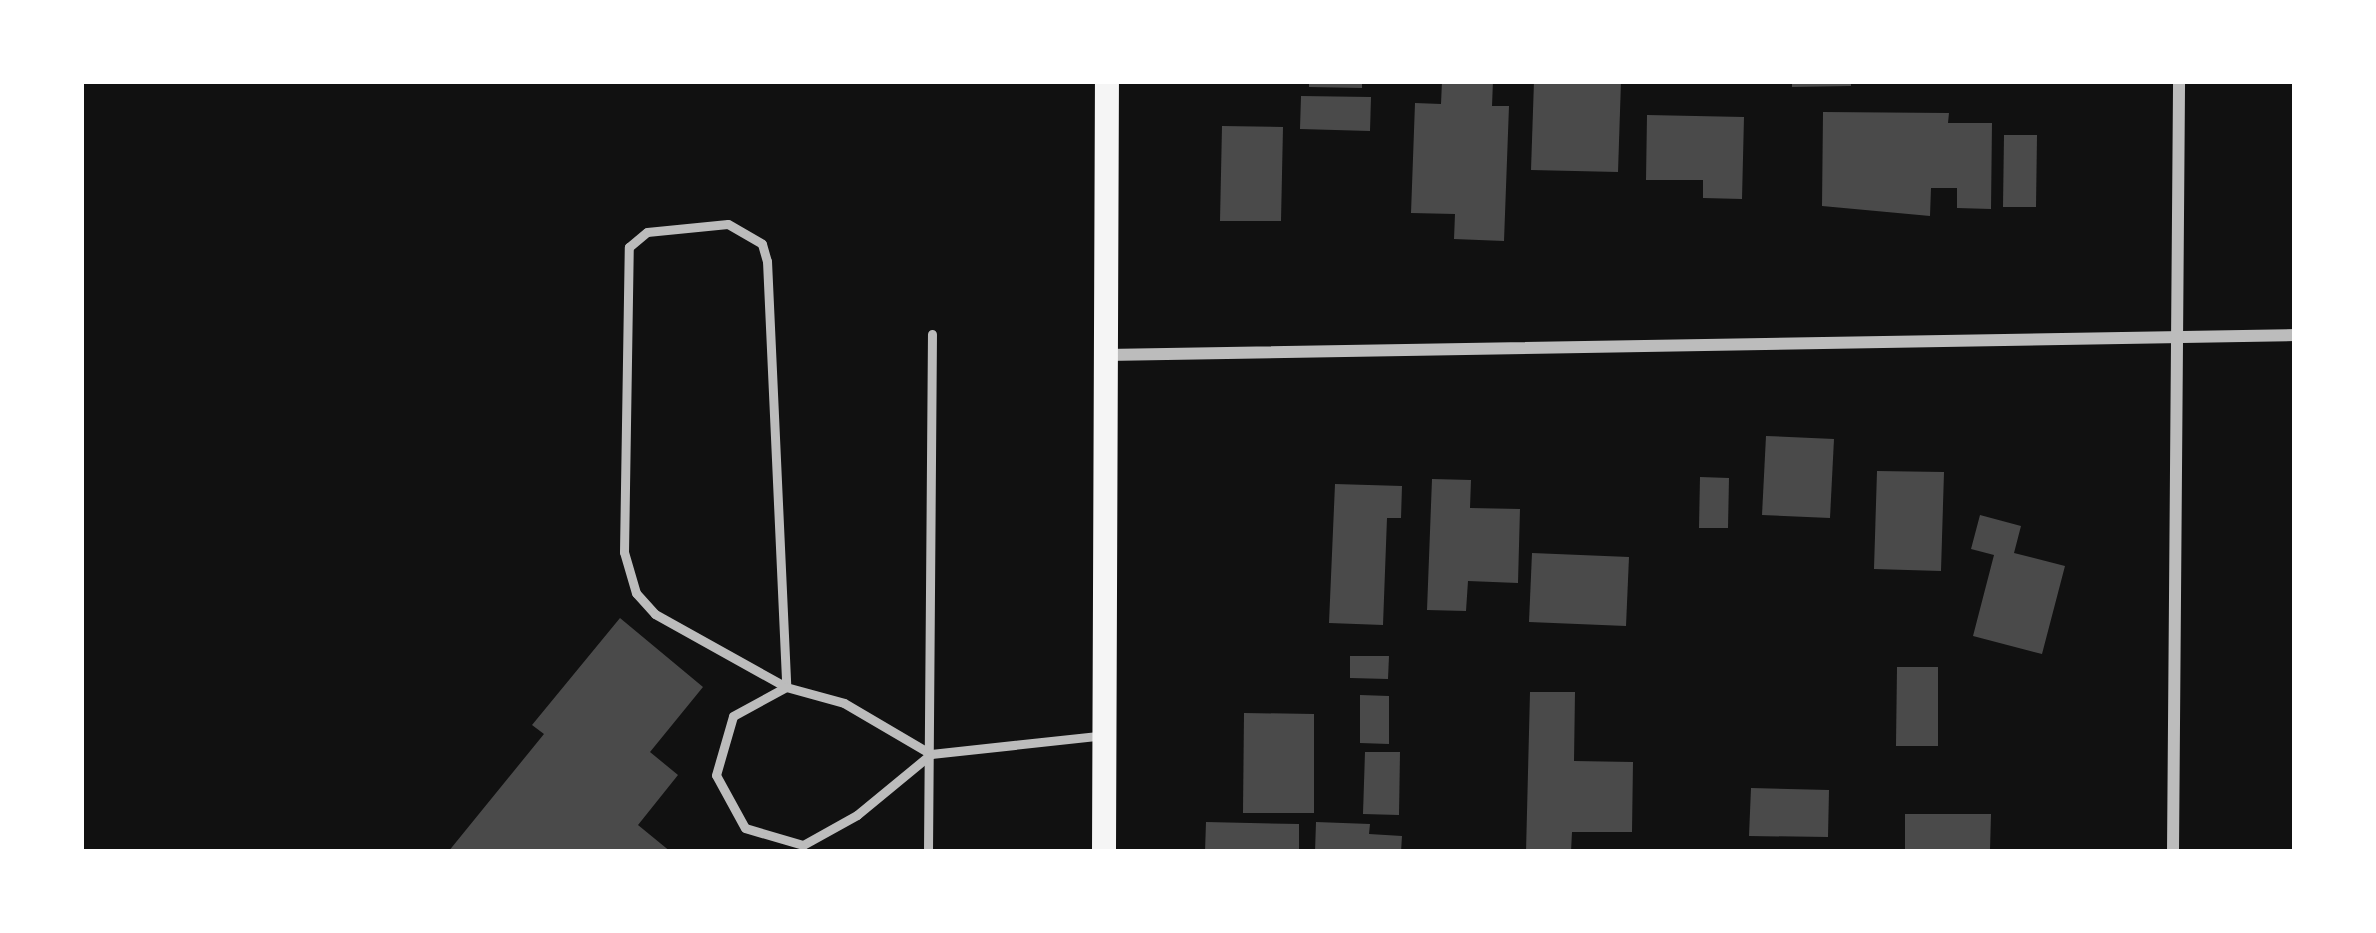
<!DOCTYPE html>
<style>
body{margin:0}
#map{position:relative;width:2376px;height:933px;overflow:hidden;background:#111;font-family:"Exo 2",sans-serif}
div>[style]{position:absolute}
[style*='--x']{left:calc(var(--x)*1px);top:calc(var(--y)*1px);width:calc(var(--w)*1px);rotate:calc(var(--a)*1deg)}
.building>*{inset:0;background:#4a4a4a}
.service>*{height:9px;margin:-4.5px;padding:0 4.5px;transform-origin:4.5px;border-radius:4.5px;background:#bcbcbc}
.minor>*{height:12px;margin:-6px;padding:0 6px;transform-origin:6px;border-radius:6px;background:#bcbcbc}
.secondary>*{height:24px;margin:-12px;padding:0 12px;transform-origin:12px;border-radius:12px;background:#f5f5f5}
span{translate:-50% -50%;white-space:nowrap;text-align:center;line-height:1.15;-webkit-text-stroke:12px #fff;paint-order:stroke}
.frame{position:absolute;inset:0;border:84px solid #fff;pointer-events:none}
</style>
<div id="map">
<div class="building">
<i style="clip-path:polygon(1309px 81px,1362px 81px,1362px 88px,1309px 87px)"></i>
<i style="clip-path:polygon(1442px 81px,1493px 81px,1492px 106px,1509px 106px,1504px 241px,1454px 239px,1455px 214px,1411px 213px,1415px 103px,1441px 104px)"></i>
<i style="clip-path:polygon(1534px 81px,1621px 81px,1618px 172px,1531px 170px)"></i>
<i style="clip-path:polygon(1792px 81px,1851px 81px,1851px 86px,1792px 87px)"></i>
<i style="clip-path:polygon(1301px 96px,1371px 97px,1370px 131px,1300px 129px)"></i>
<i style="clip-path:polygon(1823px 112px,1949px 113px,1948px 123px,1992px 123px,1991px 209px,1957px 208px,1957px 188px,1931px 188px,1930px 216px,1822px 206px)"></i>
<i style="clip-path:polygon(1647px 115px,1744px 117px,1742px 199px,1703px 198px,1703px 180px,1646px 180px)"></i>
<i style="clip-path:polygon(1222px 126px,1283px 127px,1281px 221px,1220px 221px)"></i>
<i style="clip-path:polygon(2004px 135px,2037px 135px,2036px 207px,2003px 207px)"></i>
<i style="clip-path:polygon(1766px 436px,1834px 439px,1830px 518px,1762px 515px)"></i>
<i style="clip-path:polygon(1877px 471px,1944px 472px,1941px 571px,1874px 569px)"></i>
<i style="clip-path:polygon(1700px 477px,1729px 478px,1728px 528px,1699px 528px)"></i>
<i style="clip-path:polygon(1432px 479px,1471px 480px,1470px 508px,1520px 509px,1518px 583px,1468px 581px,1466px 611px,1427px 610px)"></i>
<i style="clip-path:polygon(1335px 484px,1402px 486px,1401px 518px,1387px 518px,1383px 625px,1329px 623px)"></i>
<i style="clip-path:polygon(1980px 515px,2021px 526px,2014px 553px,2065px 566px,2042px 654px,1973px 636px,1994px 555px,1971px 549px)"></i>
<i style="clip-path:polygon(1532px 553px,1629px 557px,1626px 626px,1529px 622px)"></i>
<i style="clip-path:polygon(620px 618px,703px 687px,650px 752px,678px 775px,638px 825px,671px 852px,448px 852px,544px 734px,532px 725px)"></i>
<i style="clip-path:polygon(1350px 656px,1389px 656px,1388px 679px,1350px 678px)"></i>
<i style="clip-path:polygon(1897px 667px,1938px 667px,1938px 746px,1896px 746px)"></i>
<i style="clip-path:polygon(1530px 692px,1575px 692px,1574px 761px,1633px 762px,1632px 832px,1572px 832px,1571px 852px,1526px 852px)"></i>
<i style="clip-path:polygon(1360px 695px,1389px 696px,1389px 744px,1360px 743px)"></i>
<i style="clip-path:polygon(1244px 713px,1314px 714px,1314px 813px,1243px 813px)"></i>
<i style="clip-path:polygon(1365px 752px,1400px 752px,1399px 815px,1363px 814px)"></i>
<i style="clip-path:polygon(1751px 788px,1829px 790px,1828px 837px,1749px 836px)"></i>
<i style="clip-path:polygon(1905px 814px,1991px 814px,1990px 850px,1905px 849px)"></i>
<i style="clip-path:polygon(1206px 822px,1299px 824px,1299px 852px,1205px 852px)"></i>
<i style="clip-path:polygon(1316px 822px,1370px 824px,1369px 834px,1402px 836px,1401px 852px,1315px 852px)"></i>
</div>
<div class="service">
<i style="--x:728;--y:224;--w:39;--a:30"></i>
<i style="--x:762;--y:244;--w:18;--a:74"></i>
<i style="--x:767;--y:261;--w:426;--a:87.4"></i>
<i style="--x:786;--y:687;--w:150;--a:-150.9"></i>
<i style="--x:655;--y:614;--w:28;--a:-132"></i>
<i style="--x:636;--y:593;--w:43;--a:-106.3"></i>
<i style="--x:624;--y:552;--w:305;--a:-89.1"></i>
<i style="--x:629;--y:247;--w:23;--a:-40"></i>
<i style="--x:647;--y:232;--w:81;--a:-5.6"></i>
<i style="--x:786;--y:687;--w:60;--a:15.4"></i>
<i style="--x:844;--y:703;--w:101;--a:30.4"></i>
<i style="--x:931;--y:754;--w:96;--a:140.5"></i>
<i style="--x:857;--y:815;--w:62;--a:150.9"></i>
<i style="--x:803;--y:845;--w:60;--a:-163.7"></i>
<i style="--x:745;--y:828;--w:60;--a:-118.7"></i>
<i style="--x:716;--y:775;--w:61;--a:-73.9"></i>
<i style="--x:733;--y:716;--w:60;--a:-28.7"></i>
<i style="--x:931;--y:754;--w:175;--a:-6.2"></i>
<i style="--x:928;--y:852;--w:518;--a:-89.56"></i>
</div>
<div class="minor">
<i style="--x:1106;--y:355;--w:1189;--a:-0.96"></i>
<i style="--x:2173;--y:852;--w:771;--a:-89.55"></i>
</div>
<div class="secondary">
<i style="--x:1104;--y:852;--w:771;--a:-89.78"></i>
</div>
<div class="frame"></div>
</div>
